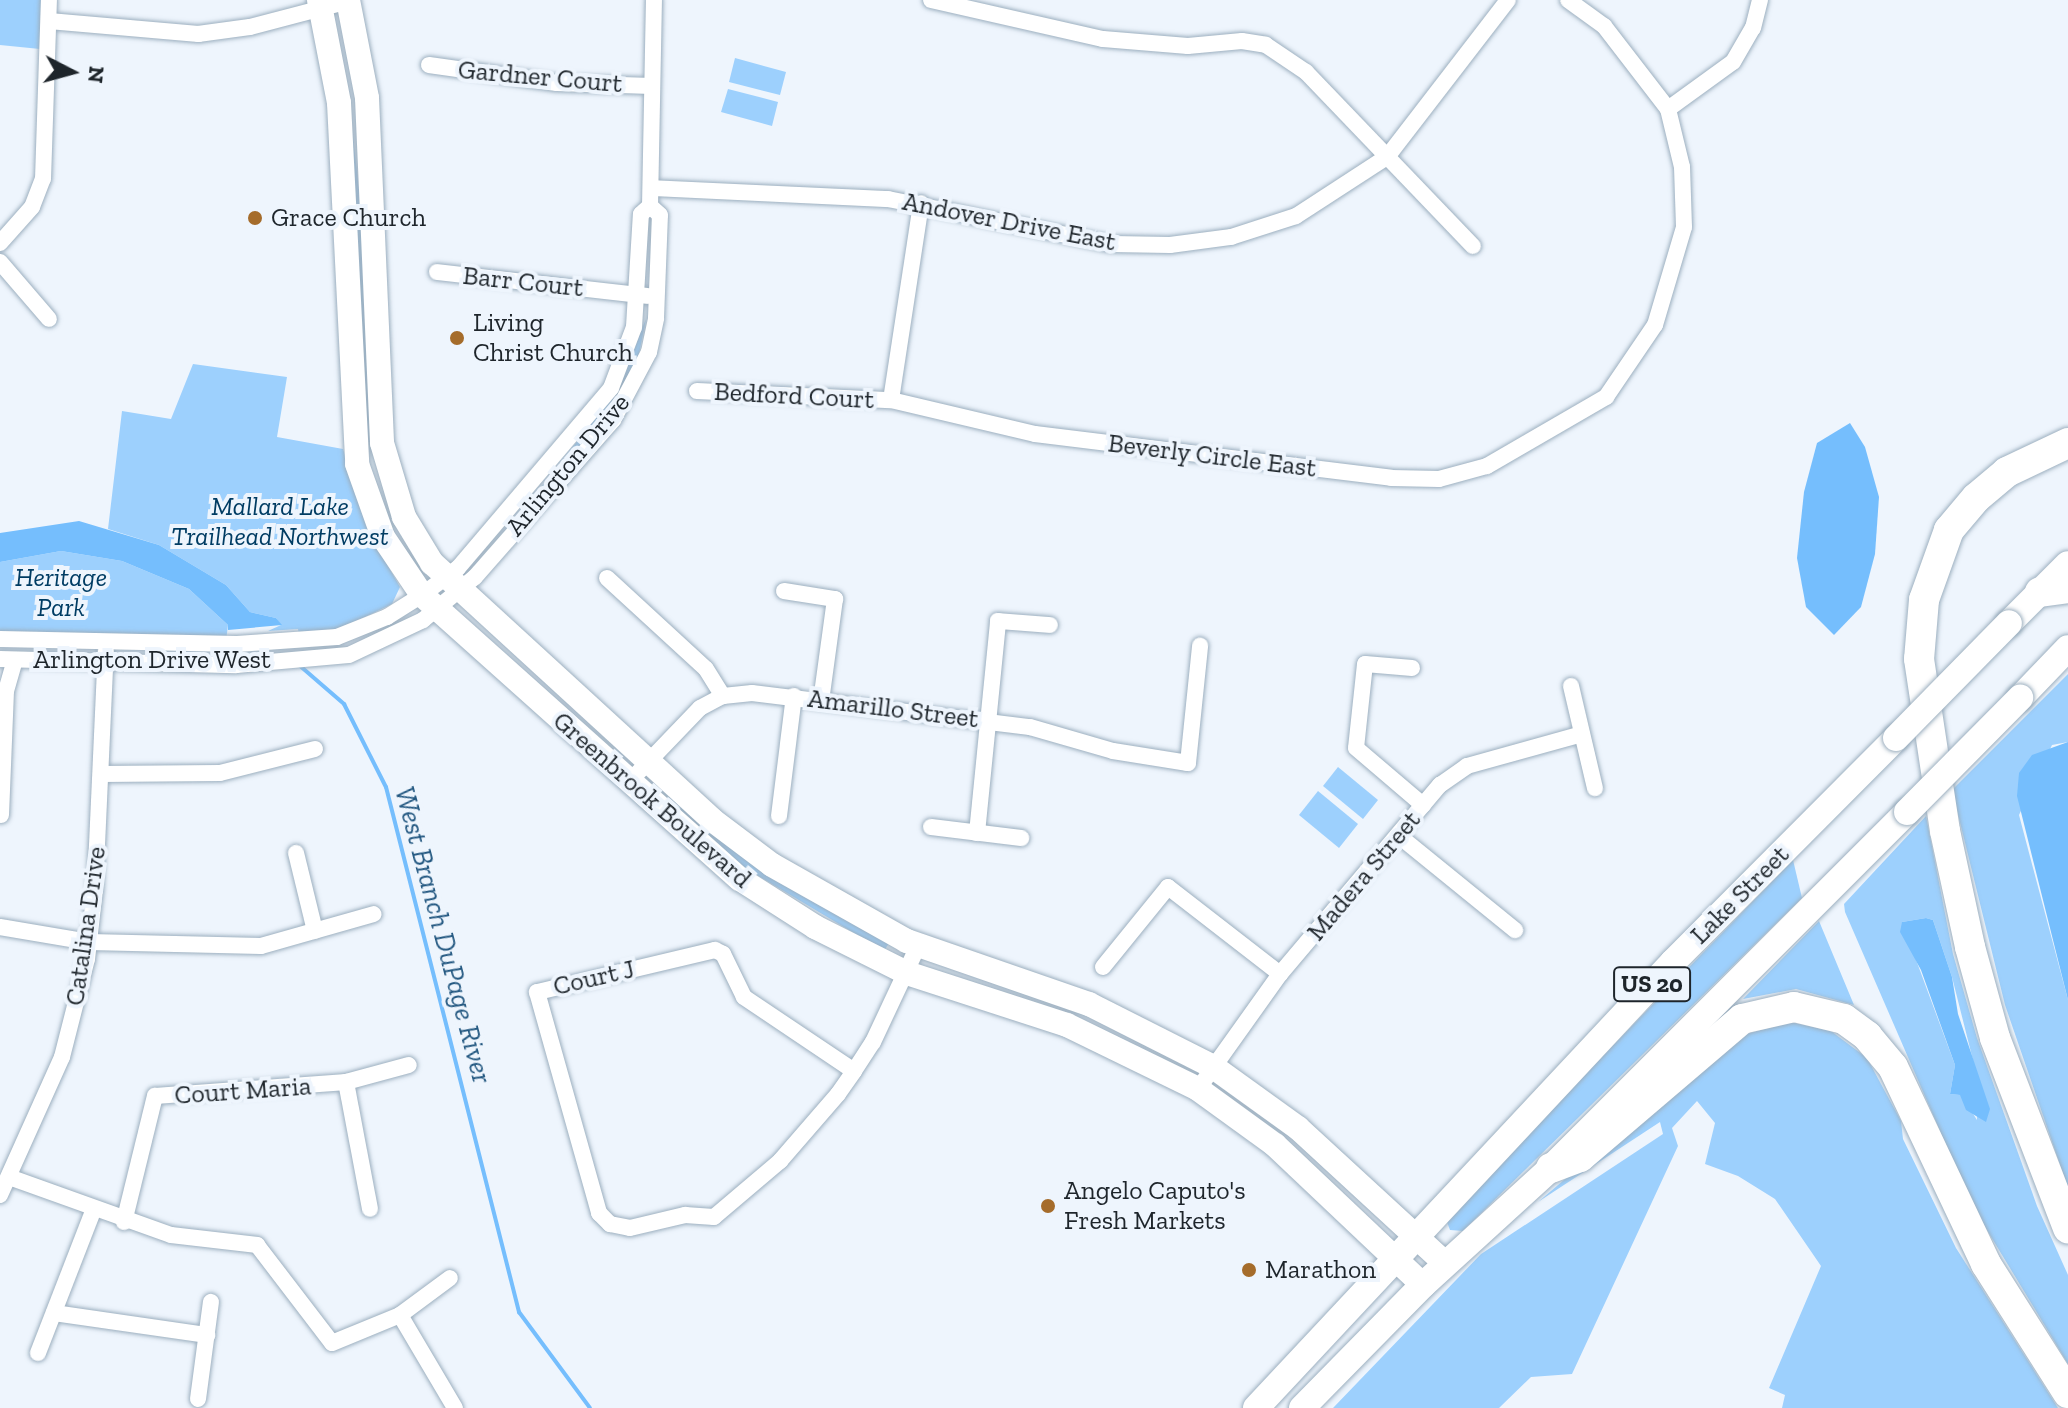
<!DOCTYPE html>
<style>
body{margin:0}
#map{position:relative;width:2068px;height:1408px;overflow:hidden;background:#eef5fd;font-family:"Zilla Slab",serif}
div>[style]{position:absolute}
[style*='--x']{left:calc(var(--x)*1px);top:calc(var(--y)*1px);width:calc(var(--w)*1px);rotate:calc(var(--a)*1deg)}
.green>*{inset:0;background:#9dd0fd}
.water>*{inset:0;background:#75befd}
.stream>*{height:4px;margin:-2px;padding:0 2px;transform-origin:2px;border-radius:2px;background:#75befd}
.roads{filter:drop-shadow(0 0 2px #9cafbf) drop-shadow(0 0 2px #9cafbf)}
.street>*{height:16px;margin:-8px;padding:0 8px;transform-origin:8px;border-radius:8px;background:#fff}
.secondary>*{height:24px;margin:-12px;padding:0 12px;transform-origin:12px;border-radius:12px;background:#fff}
.primary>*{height:26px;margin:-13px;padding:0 13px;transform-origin:13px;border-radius:13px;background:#fff}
.highway>*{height:30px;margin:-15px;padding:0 15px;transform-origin:15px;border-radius:15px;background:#fff}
.bridges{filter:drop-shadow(0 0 2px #9cafbf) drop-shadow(0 0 2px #9cafbf)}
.primary-bridge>*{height:26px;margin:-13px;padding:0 13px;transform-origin:13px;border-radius:13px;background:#fff}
.dots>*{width:22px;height:22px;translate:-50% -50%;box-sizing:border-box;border:4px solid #eef5fd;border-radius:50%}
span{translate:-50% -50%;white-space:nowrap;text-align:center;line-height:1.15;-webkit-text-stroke:8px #eef5fd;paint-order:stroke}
.shield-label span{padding:2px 6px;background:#eef5fd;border:2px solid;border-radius:6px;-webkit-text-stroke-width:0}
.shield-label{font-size:24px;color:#1e252b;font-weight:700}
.street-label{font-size:26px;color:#1e252b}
.poi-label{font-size:26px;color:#1e252b}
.left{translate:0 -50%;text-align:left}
.park-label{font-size:26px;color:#003c63;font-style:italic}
.water-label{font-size:28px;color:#225780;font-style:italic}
.north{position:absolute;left:32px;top:32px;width:80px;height:80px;-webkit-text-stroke:6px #eef5fd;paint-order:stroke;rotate:96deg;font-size:22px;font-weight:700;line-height:32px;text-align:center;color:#1e252b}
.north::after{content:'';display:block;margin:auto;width:28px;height:36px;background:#1e252b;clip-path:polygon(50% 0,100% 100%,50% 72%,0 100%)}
</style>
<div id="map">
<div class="green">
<i style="clip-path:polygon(0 0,41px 0,40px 49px,0 45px)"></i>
<i style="clip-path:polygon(735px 58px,786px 72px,780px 95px,729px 82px)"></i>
<i style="clip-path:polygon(728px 89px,778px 102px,772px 126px,721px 112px)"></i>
<i style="clip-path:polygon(351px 120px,362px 216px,370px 443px,363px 402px)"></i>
<i style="clip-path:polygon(646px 319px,637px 364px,608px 414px,520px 514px,616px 392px)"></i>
<i style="clip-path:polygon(193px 364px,287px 377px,277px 437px,343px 449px,372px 538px,400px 587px,392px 604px,340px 629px,299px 634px,298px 629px,268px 631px,281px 625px,276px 618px,250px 612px,226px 585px,159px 545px,108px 529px,122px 411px,171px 419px)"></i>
<i style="clip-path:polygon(61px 551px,122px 561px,189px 589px,228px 625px,226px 641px,0 632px,0 562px)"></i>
<i style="clip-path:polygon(2068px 674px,2068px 742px,2052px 745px,2019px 815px,2068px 1000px,2068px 1188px,2005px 1005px,1952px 790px)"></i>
<i style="clip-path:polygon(1338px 767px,1378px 800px,1363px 819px,1323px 786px)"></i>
<i style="clip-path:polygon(1318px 791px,1358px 824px,1339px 848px,1299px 815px)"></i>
<i style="clip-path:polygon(671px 795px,797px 893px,889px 943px,884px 951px,732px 860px,664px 802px)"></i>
<i style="clip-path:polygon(evenodd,1926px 816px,1953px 954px,1977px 1038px,2037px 1206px,2068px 1275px,2068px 1364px,1973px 1207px,1845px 912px,1844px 904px,1926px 816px,1926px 918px,1933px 920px,1952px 977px,1976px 1072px,1977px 1120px,1961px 1095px,1950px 1094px,1955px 1065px,1902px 922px,1926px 918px)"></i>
<i style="clip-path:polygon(1793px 860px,1802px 898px,1463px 1231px,1450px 1230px,1447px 1222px,1496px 1166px)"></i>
<i style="clip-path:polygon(1819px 921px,1854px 1005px,1796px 989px,1743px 999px)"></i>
<i style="clip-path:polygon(1790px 1022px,1831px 1031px,1867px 1058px,1901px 1121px,1903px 1139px,1956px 1248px,2058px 1408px,1782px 1408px,1785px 1395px,1769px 1388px,1821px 1266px,1775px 1199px,1738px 1176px,1705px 1164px,1715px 1123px,1697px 1101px,1672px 1128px,1678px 1146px,1572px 1374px,1531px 1377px,1499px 1408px,1333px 1408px,1481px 1254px,1663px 1134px,1660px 1122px,1538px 1202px,1715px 1052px,1739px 1036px)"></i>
</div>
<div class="water">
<i style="clip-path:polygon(1850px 423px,1865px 447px,1879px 497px,1875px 554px,1861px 607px,1834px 635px,1806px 607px,1797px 558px,1804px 492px,1817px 443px)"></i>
<i style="clip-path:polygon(79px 521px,159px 545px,226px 585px,250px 612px,276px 618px,282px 625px,228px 630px,228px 625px,189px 589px,122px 561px,61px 551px,0 562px,0 533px)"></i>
<i style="clip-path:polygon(2068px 742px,2068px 1000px,2017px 796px,2019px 773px,2032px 755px)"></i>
<i style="clip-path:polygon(1926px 918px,1933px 920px,1952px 977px,1958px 1014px,1990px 1109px,1986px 1122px,1966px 1110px,1960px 1095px,1950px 1094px,1955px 1065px,1921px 970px,1900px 932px,1902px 922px)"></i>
</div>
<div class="stream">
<i style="--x:299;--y:665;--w:60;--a:40.9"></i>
<i style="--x:344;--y:704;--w:93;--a:63.2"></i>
<i style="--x:386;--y:787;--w:542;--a:75.78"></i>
<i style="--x:519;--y:1312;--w:119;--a:53.5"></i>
</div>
<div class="roads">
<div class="street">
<i style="--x:931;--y:0;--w:176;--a:12.8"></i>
<i style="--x:1103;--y:39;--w:85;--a:4.7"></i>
<i style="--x:1188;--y:46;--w:54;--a:-5.3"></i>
<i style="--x:1242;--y:41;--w:24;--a:9"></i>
<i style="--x:1266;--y:45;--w:48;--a:34"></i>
<i style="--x:1306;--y:72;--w:241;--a:46.2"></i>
<i style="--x:49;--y:21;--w:150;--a:5"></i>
<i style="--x:198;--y:34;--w:52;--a:-7.7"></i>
<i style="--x:250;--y:27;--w:102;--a:-14.7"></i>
<i style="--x:429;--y:65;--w:129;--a:8"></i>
<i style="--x:557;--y:83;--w:95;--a:1.8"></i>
<i style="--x:1668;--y:109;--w:80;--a:-35.9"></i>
<i style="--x:1733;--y:62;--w:39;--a:-60"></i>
<i style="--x:1753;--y:28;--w:29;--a:-76"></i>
<i style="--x:651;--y:188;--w:237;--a:2.7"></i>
<i style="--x:888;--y:199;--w:228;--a:11.4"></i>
<i style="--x:1112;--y:244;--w:58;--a:1"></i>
<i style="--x:1170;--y:245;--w:62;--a:-7.5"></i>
<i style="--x:1231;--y:237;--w:68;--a:-17.9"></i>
<i style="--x:1296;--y:216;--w:108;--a:-33"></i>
<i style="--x:1387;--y:157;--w:198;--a:-52.4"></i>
<i style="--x:0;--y:243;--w:48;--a:-48.4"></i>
<i style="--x:32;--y:207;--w:30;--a:-69"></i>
<i style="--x:43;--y:179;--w:179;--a:-88.1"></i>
<i style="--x:0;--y:262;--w:75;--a:49.3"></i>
<i style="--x:437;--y:272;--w:212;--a:6.5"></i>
<i style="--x:697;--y:391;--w:194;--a:2.7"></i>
<i style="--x:891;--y:400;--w:148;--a:13.3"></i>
<i style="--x:1035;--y:434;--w:359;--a:7"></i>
<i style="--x:1391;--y:478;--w:48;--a:1.2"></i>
<i style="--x:1439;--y:479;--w:50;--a:-15.2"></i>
<i style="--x:1487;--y:466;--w:138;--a:-30.1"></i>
<i style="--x:1606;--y:397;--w:87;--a:-55.8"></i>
<i style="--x:1655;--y:325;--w:102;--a:-73.5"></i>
<i style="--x:1684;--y:227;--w:60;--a:-91.9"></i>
<i style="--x:1682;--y:167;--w:60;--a:-103.6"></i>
<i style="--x:1668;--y:109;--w:105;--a:-127.6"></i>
<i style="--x:1604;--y:26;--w:44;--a:-144.2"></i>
<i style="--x:891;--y:400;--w:199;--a:-81.3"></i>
<i style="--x:607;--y:578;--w:134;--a:42.6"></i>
<i style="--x:706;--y:669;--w:32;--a:58"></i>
<i style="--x:784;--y:591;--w:52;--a:8.9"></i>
<i style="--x:835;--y:599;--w:103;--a:97.8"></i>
<i style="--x:0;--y:639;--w:237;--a:1.2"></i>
<i style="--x:237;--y:644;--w:100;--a:-4"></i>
<i style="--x:337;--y:637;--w:54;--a:-21.8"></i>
<i style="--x:387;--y:617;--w:41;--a:-32.2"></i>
<i style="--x:422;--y:595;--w:45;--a:-36.9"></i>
<i style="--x:458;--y:568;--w:236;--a:-49.6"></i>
<i style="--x:611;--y:388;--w:65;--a:-69.3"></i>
<i style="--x:634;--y:327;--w:113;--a:-86.5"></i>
<i style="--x:641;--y:214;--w:12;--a:-42"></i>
<i style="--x:0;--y:659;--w:236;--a:1.5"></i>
<i style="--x:236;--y:665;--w:113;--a:-5.1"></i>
<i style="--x:349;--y:655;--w:82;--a:-25.3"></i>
<i style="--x:423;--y:620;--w:67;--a:-39.6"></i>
<i style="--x:475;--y:577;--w:209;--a:-48.7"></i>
<i style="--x:613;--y:420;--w:77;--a:-62.1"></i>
<i style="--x:649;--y:352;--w:35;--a:-78"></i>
<i style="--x:656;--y:318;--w:103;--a:-87.8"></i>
<i style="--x:660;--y:215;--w:13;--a:-138"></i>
<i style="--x:650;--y:206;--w:206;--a:-88.9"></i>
<i style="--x:1412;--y:668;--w:47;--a:-175.1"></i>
<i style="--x:1365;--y:664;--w:84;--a:96.1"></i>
<i style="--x:1356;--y:748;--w:88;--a:40.4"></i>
<i style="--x:1571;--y:686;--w:105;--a:76.8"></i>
<i style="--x:101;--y:774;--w:119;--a:-0.5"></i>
<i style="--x:220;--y:773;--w:98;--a:-14.2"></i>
<i style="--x:628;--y:783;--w:104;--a:-46.2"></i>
<i style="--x:700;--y:708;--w:26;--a:-28"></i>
<i style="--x:723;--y:696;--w:29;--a:-6"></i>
<i style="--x:752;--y:693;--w:280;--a:7"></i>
<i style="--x:1030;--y:727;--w:86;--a:16.1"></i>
<i style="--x:1113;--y:751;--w:76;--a:9.1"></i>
<i style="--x:1188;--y:763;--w:118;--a:-84.1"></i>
<i style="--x:1;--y:815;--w:124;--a:-87.7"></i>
<i style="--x:6;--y:691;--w:32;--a:-74"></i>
<i style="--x:779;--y:816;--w:121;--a:-82.9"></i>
<i style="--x:931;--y:827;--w:91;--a:7"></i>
<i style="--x:977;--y:833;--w:213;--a:-84.3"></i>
<i style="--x:998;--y:621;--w:52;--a:4.4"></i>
<i style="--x:1398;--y:835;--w:151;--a:39.1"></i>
<i style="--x:296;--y:853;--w:80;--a:76.3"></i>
<i style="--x:0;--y:927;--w:90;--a:9.6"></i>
<i style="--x:89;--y:942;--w:172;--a:1.3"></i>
<i style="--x:261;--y:946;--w:117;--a:-15.8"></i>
<i style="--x:1103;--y:967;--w:103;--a:-50.9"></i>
<i style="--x:1168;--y:887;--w:142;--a:37.8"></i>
<i style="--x:854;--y:1071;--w:133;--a:-146.1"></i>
<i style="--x:744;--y:997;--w:48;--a:-116"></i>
<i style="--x:723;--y:954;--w:9;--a:-153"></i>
<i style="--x:715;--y:950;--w:183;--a:166.7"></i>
<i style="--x:537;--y:992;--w:230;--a:74.3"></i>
<i style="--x:599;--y:1213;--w:16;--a:45"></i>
<i style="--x:610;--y:1224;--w:20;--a:11"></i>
<i style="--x:630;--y:1228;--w:57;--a:-13.3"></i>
<i style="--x:685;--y:1215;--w:29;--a:4"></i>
<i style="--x:714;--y:1217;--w:87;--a:-40.3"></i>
<i style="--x:780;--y:1161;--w:89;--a:-49.1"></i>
<i style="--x:838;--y:1094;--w:28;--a:-55"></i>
<i style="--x:854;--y:1071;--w:35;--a:-57"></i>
<i style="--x:873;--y:1042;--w:106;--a:-64.9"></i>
<i style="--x:346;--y:1082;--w:129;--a:79.3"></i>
<i style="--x:1198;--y:1089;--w:141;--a:-54.5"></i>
<i style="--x:1280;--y:974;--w:248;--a:-49.8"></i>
<i style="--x:1440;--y:785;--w:33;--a:-35"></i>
<i style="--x:1467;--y:766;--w:119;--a:-15.5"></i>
<i style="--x:9;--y:1177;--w:172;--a:19.7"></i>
<i style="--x:171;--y:1235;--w:87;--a:6.6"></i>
<i style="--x:257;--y:1245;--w:123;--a:52.6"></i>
<i style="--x:332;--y:1343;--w:74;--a:-22.4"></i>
<i style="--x:400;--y:1315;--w:62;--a:-36.5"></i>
<i style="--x:0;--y:1195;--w:151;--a:-65.8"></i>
<i style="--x:62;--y:1057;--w:101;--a:-75.7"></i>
<i style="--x:87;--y:959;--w:70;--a:-83.5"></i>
<i style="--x:95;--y:889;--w:238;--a:-87.4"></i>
<i style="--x:124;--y:1222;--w:130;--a:-76.2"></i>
<i style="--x:155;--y:1096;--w:192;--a:-4.2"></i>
<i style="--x:346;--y:1082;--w:65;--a:-15.1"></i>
<i style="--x:54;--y:1313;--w:155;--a:8.2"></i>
<i style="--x:400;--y:1315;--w:108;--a:59.4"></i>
<i style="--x:38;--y:1353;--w:152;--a:-68.8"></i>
<i style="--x:198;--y:1399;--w:98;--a:-82.4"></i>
</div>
<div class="secondary">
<i style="--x:319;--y:0;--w:105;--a:79"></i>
<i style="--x:339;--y:103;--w:361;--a:87.1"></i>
<i style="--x:357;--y:464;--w:77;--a:70.4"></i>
<i style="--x:383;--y:537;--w:70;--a:56.1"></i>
<i style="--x:422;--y:595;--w:426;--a:41.8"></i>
<i style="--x:740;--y:879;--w:89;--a:32.6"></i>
<i style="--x:815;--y:927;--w:103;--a:26.6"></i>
<i style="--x:907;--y:973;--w:168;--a:18"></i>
<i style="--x:1067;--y:1025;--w:146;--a:26"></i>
<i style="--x:1198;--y:1089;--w:95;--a:36"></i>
<i style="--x:1275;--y:1145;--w:204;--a:43.4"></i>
<i style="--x:348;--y:0;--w:100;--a:79"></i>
<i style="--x:367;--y:98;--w:345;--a:87.5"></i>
<i style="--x:382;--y:443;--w:77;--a:73.4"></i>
<i style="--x:404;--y:517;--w:54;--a:58.7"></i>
<i style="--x:432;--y:563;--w:379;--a:42.5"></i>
<i style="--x:711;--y:819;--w:76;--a:37"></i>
<i style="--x:772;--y:865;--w:155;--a:29.4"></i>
<i style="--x:907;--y:941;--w:193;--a:19.1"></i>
<i style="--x:1089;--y:1004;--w:138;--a:26.8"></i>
<i style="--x:1212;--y:1066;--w:106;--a:35.8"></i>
<i style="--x:1298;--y:1128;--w:201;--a:42.6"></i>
</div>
<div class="primary">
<i style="--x:2009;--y:623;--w:83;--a:-45"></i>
<i style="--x:2020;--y:698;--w:69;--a:-46.2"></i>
<i style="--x:1256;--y:1408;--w:611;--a:-46.92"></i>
<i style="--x:1673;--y:962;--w:316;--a:-45.1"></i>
<i style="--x:1302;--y:1408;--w:173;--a:-45.5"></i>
<i style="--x:1423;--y:1285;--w:173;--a:-42.4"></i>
<i style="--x:1551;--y:1168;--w:503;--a:-45"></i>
</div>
<div class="highway">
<i style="--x:2068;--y:443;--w:68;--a:154.6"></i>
<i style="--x:2007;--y:472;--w:40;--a:140"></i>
<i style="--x:1976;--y:498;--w:42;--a:130.2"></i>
<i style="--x:1949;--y:530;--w:74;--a:109.7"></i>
<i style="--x:1924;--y:600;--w:59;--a:94.8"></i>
<i style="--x:1919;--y:659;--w:174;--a:81.4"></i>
<i style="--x:1945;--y:831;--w:119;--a:77.8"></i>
<i style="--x:1970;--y:947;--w:94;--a:74.6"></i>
<i style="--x:1995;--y:1038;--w:204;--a:69"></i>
<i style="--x:2040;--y:592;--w:28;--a:-8"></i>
<i style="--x:1551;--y:1168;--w:31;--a:-21"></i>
<i style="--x:1580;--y:1157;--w:213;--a:-40.4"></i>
<i style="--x:1742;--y:1019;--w:53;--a:-13"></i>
<i style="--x:1794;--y:1007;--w:51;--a:13.5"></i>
<i style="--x:1844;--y:1019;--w:29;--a:36"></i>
<i style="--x:1867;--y:1036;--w:40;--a:50"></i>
<i style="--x:1893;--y:1067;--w:218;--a:64.7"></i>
<i style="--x:1986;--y:1264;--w:153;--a:57.6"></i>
</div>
</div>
<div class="bridges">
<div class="primary-bridge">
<i style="--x:1896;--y:738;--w:161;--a:-45.5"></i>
<i style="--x:1907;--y:812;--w:161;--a:-45.3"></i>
</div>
</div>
<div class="dots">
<i style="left:255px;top:218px;background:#a56c2b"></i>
<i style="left:457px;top:338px;background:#a56c2b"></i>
<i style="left:1048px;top:1206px;background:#a56c2b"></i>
<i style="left:1249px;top:1270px;background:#a56c2b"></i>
</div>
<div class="shield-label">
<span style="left:1652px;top:984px">US 20</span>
</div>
<div class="street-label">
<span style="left:540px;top:77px;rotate:5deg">Gardner Court</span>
<span style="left:1009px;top:222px;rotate:11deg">Andover Drive East</span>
<span style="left:523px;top:282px;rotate:6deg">Barr Court</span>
<span style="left:794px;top:396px;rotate:3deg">Bedford Court</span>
<span style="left:1212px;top:456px;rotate:7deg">Beverly Circle East</span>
<span style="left:568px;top:465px;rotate:-50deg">Arlington Drive</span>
<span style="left:152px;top:660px">Arlington Drive West</span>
<span style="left:893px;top:709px;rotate:7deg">Amarillo Street</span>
<span style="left:652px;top:800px;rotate:41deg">Greenbrook Boulevard</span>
<span style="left:1364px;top:876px;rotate:-50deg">Madera Street</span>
<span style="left:1740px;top:895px;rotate:-45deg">Lake Street</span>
<span style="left:86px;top:926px;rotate:-82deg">Catalina Drive</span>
<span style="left:594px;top:978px;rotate:-13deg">Court J</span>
<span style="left:243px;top:1091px;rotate:-4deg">Court Maria</span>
</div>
<div class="poi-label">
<span class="left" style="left:271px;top:218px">Grace Church</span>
<span class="left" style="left:473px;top:338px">Living<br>Christ Church</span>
<span class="left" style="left:1064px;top:1206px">Angelo Caputo's<br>Fresh Markets</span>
<span class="left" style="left:1265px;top:1270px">Marathon</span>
</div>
<div class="park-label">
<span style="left:280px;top:522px">Mallard Lake<br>Trailhead Northwest</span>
<span style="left:61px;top:593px">Heritage<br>Park</span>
</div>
<div class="water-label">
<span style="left:443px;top:935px;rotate:75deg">West Branch DuPage River</span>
</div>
<div class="north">N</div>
</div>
